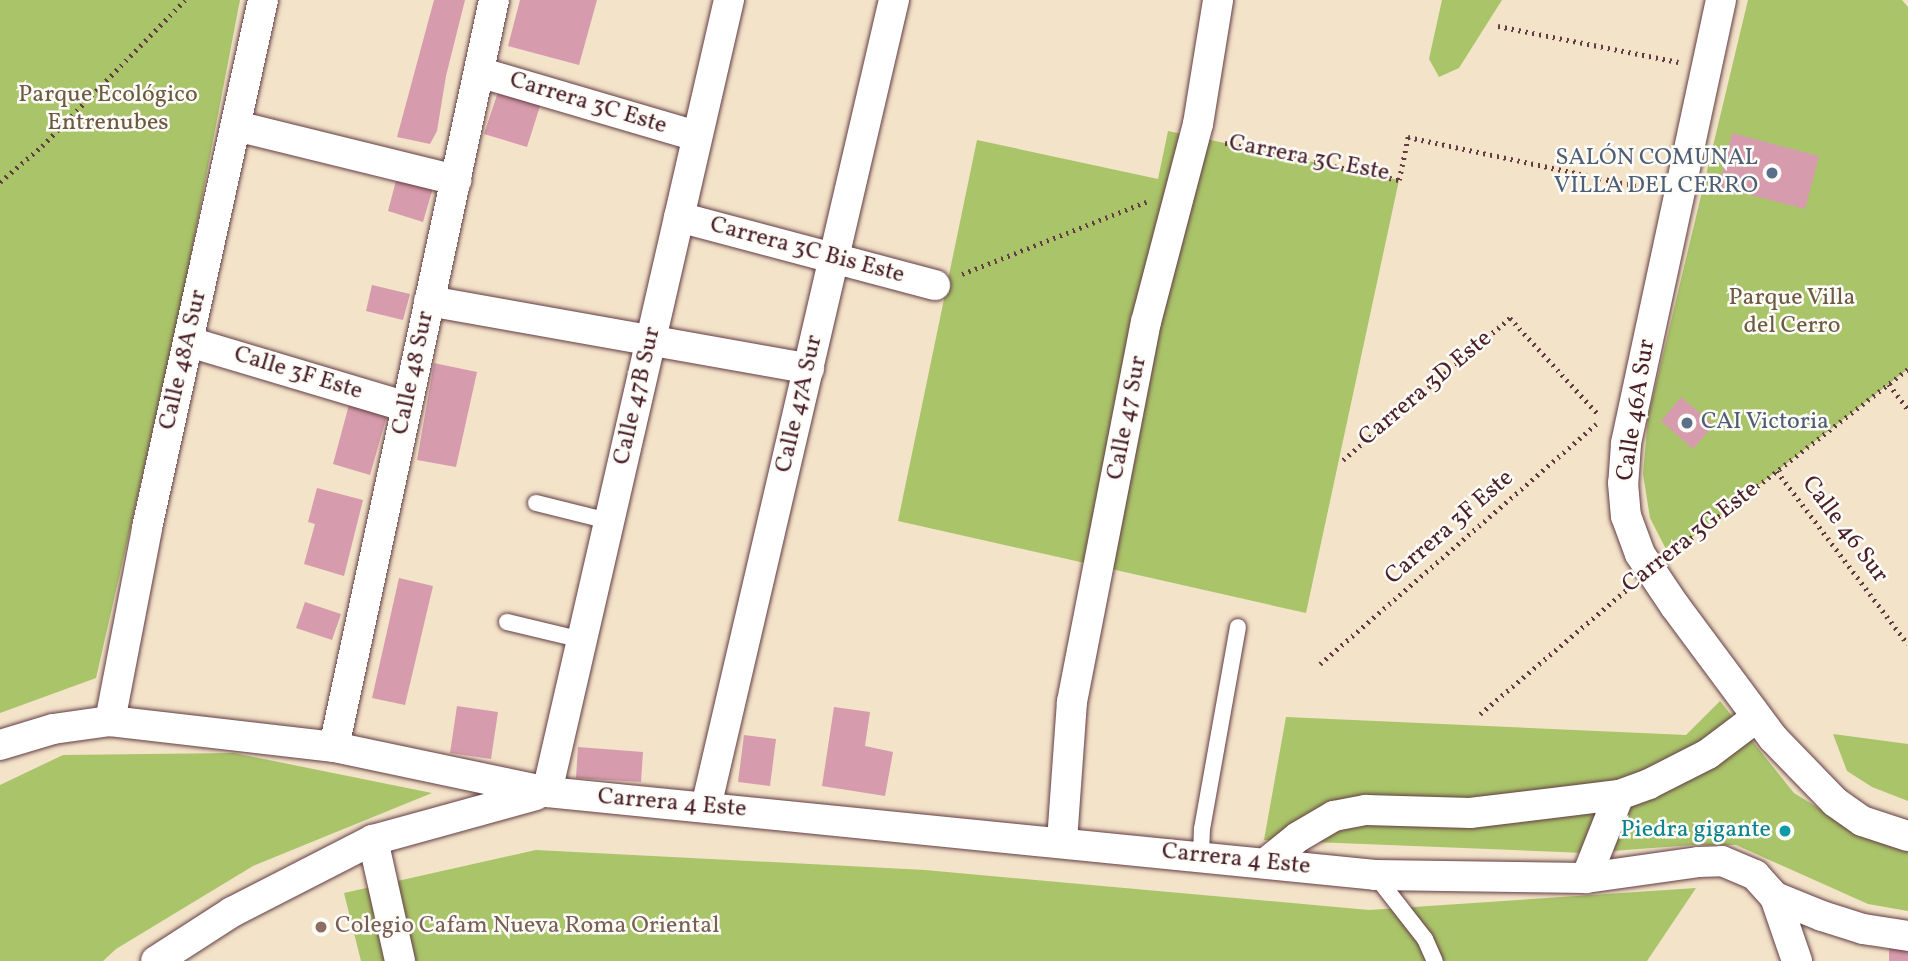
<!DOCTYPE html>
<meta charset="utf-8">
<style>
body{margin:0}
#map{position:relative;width:1908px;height:961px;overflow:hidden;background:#f3e3c9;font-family:Vollkorn,serif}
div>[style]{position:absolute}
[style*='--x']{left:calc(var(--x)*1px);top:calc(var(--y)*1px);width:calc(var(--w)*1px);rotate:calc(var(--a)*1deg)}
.green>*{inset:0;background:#aac46a}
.building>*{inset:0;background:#d69cad}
.path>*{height:4.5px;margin-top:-2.25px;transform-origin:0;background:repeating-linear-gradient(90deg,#633c43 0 2px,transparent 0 7px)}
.roads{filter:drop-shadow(0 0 2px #633c43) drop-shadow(0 0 2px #633c43)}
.lane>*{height:16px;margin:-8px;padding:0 8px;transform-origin:8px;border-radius:8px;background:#fff}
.street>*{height:30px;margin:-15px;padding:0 15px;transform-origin:15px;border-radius:15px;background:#fff}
.dots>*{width:19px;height:19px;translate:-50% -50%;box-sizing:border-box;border:4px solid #fdfcf7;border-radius:50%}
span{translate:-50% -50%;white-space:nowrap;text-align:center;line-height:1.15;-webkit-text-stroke:5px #fdfcf7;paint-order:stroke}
.park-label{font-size:24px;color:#6c5941}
.street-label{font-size:24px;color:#4a1f2b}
.service-label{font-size:24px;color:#4e5e75}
.right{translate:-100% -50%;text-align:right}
.left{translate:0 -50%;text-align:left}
.culture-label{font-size:24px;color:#0d838f}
.education-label{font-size:24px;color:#785e54}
</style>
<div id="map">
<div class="green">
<i style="clip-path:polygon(0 0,240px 0,182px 302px,96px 678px,0 713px)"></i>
<i style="clip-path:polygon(1442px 0,1502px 0,1459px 68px,1439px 77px,1429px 59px)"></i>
<i style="clip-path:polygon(1748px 0,1902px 0,1908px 7px,1908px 369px,1669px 555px,1650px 518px,1643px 474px,1648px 417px)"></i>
<i style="clip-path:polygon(1168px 131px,1399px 180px,1306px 613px,898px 521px,977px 140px,1158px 179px)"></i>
<i style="clip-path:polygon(1720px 701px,1794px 793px,1859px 833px,1908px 847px,1908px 911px,1868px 904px,1736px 845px,1693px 845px,1585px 853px,1264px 840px,1286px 717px,1686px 735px)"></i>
<i style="clip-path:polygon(1833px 734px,1908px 744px,1908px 801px,1872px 787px,1847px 771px)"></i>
<i style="clip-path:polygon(234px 753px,432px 793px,253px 866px,116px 949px,103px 961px,0 961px,0 785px,63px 755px)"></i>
<i style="clip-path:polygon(536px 850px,925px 870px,1369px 910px,1696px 888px,1647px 961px,361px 961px,344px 893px)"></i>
</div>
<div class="building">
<i style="clip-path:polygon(434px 0,465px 0,446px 76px,437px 131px,430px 144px,397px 137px)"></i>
<i style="clip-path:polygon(520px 0,597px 0,579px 65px,508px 46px)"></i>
<i style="clip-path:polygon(498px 92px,540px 106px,527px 147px,484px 134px)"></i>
<i style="clip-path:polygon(1732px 133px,1819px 156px,1805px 209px,1719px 187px)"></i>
<i style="clip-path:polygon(397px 177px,433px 188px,423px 222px,388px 211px)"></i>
<i style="clip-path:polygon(372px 285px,410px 294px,403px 320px,366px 311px)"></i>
<i style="clip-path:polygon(434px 363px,477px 372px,456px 467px,417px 460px)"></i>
<i style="clip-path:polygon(1681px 397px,1714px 425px,1693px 449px,1661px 421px)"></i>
<i style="clip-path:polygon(350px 401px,388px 412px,370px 475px,333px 464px)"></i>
<i style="clip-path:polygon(317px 488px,363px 500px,344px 576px,304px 564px,315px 524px,308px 522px)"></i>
<i style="clip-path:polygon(399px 578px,433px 586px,405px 705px,372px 698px)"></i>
<i style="clip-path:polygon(305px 602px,341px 614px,332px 640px,296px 628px)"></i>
<i style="clip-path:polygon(457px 706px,498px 712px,491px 759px,450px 753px)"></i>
<i style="clip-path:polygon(834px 707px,870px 712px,865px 746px,893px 752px,885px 796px,822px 786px)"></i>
<i style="clip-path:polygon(744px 735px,776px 739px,770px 786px,738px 782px)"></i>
<i style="clip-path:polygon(578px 747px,643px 752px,641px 782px,576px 778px)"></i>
<i style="clip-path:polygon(1889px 947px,1908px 947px,1908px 961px,1889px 961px)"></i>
</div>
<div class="path">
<i style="--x:1498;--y:26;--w:184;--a:11.3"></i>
<i style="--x:1225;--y:143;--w:178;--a:12"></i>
<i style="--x:1399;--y:180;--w:44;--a:-78.2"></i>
<i style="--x:1408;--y:137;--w:249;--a:12.1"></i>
<i style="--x:0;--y:182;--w:55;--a:-40.6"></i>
<i style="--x:42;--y:146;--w:204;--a:-45.6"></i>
<i style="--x:962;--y:274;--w:198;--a:-21.4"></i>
<i style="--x:1889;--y:384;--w:31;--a:53"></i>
<i style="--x:1343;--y:460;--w:219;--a:-40.4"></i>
<i style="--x:1510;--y:318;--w:132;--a:47.5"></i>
<i style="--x:1777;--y:471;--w:217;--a:52.9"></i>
<i style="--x:1674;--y:551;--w:296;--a:-37.9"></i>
<i style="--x:1320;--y:664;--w:366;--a:-41"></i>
<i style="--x:1480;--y:714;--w:192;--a:-40.3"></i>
</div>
<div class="roads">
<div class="lane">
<i style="--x:536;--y:503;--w:75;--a:13.9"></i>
<i style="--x:507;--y:622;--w:77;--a:13.5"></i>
<i style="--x:1201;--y:856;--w:27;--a:-88"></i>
<i style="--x:1202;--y:829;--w:205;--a:-79.9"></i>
<i style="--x:1375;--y:875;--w:81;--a:52"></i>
<i style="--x:1425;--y:939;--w:24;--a:66"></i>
</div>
<div class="street">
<i style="--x:1721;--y:0;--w:454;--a:102.1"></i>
<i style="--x:1626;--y:444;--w:39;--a:94"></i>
<i style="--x:1623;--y:483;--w:33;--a:85"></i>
<i style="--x:1626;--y:516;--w:40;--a:69.8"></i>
<i style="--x:1640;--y:554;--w:63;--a:56.1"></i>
<i style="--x:1675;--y:606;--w:164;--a:53.4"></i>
<i style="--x:1773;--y:738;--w:89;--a:45.9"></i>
<i style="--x:1835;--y:802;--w:33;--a:35"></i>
<i style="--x:1862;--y:821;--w:48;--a:18.1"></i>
<i style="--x:479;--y:72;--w:227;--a:16.4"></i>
<i style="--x:236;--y:126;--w:227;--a:13.8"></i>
<i style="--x:679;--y:217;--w:265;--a:14.9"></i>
<i style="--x:429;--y:301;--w:386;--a:10.1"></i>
<i style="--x:189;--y:342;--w:227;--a:16.6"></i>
<i style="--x:110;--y:721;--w:197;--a:-79.1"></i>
<i style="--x:147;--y:528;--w:541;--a:-77.61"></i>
<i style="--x:0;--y:745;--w:55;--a:-16.8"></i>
<i style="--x:53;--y:729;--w:58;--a:-8"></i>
<i style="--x:110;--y:721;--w:226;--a:6.6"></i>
<i style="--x:334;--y:747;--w:218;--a:11.9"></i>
<i style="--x:547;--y:792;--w:832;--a:5.72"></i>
<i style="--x:1375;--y:875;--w:211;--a:0.8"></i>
<i style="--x:1586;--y:878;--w:113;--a:-8.1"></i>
<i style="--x:1698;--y:862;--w:24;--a:-2"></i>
<i style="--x:1722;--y:861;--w:36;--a:23"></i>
<i style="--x:1755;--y:875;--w:30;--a:48"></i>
<i style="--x:1775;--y:897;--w:51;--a:22"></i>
<i style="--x:1822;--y:916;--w:43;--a:17.6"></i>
<i style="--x:1863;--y:929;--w:46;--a:8.8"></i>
<i style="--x:334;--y:747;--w:764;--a:-77.91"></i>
<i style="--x:547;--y:792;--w:813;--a:-77.06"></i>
<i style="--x:706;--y:807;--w:829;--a:-76.89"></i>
<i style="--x:373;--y:840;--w:124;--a:77.4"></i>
<i style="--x:1062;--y:841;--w:139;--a:-85.9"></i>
<i style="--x:1072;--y:702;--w:387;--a:-79"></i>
<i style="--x:1146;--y:322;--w:205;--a:-75.3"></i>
<i style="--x:1198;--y:124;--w:126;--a:-80.8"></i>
<i style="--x:1266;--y:863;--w:41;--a:-39.1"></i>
<i style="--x:1298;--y:837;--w:42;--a:-30.3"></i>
<i style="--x:1334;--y:816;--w:33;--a:-11"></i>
<i style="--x:1366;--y:810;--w:104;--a:1.7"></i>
<i style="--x:1470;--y:813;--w:150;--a:-6.9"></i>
<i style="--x:1619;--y:795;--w:32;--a:-20"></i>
<i style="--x:1649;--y:784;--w:66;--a:-27"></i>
<i style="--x:1708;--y:754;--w:61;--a:-37.1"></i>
<i style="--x:1586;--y:878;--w:89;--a:-68.3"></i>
<i style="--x:1775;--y:897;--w:68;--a:71"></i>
<i style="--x:156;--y:961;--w:90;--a:-32.8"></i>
<i style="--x:232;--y:912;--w:158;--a:-27.1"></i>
<i style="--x:373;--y:840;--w:169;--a:-15.4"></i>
</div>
</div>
<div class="dots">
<i style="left:1772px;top:173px;background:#5c6f8a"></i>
<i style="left:1687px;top:423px;background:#5c6f8a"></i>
<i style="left:1785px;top:831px;background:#0f9aa8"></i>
<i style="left:321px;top:927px;background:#8d6e63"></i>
</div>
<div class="park-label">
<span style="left:108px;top:110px">Parque Ecológico<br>Entrenubes</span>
<span style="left:1792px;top:313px">Parque Villa<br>del Cerro</span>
</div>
<div class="street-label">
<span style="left:588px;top:104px;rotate:17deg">Carrera 3C Este</span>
<span style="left:1309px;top:159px;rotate:11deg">Carrera 3C Este</span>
<span style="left:807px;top:251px;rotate:15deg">Carrera 3C Bis Este</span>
<span style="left:184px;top:360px;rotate:-77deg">Calle 48A Sur</span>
<span style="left:414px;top:373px;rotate:-78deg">Calle 48 Sur</span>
<span style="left:298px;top:374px;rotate:17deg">Calle 3F Este</span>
<span style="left:1426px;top:389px;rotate:-40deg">Carrera 3D Este</span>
<span style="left:638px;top:396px;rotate:-77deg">Calle 47B Sur</span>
<span style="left:800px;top:404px;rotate:-77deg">Calle 47A Sur</span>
<span style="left:1637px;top:410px;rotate:-81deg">Calle 46A Sur</span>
<span style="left:1128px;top:418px;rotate:-79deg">Calle 47 Sur</span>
<span style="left:1450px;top:528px;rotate:-41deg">Carrera 3F Este</span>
<span style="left:1844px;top:530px;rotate:53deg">Calle 46 Sur</span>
<span style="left:1691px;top:538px;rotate:-38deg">Carrera 3G Este</span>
<span style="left:672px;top:804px;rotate:5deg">Carrera 4 Este</span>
<span style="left:1236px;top:860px;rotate:6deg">Carrera 4 Este</span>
</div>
<div class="service-label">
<span class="right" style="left:1758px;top:173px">SALÓN COMUNAL<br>VILLA DEL CERRO</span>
<span class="left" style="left:1701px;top:423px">CAI Victoria</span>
</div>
<div class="culture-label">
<span class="right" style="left:1771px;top:831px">Piedra gigante</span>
</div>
<div class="education-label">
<span class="left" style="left:335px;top:927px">Colegio Cafam Nueva Roma Oriental</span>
</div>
</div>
